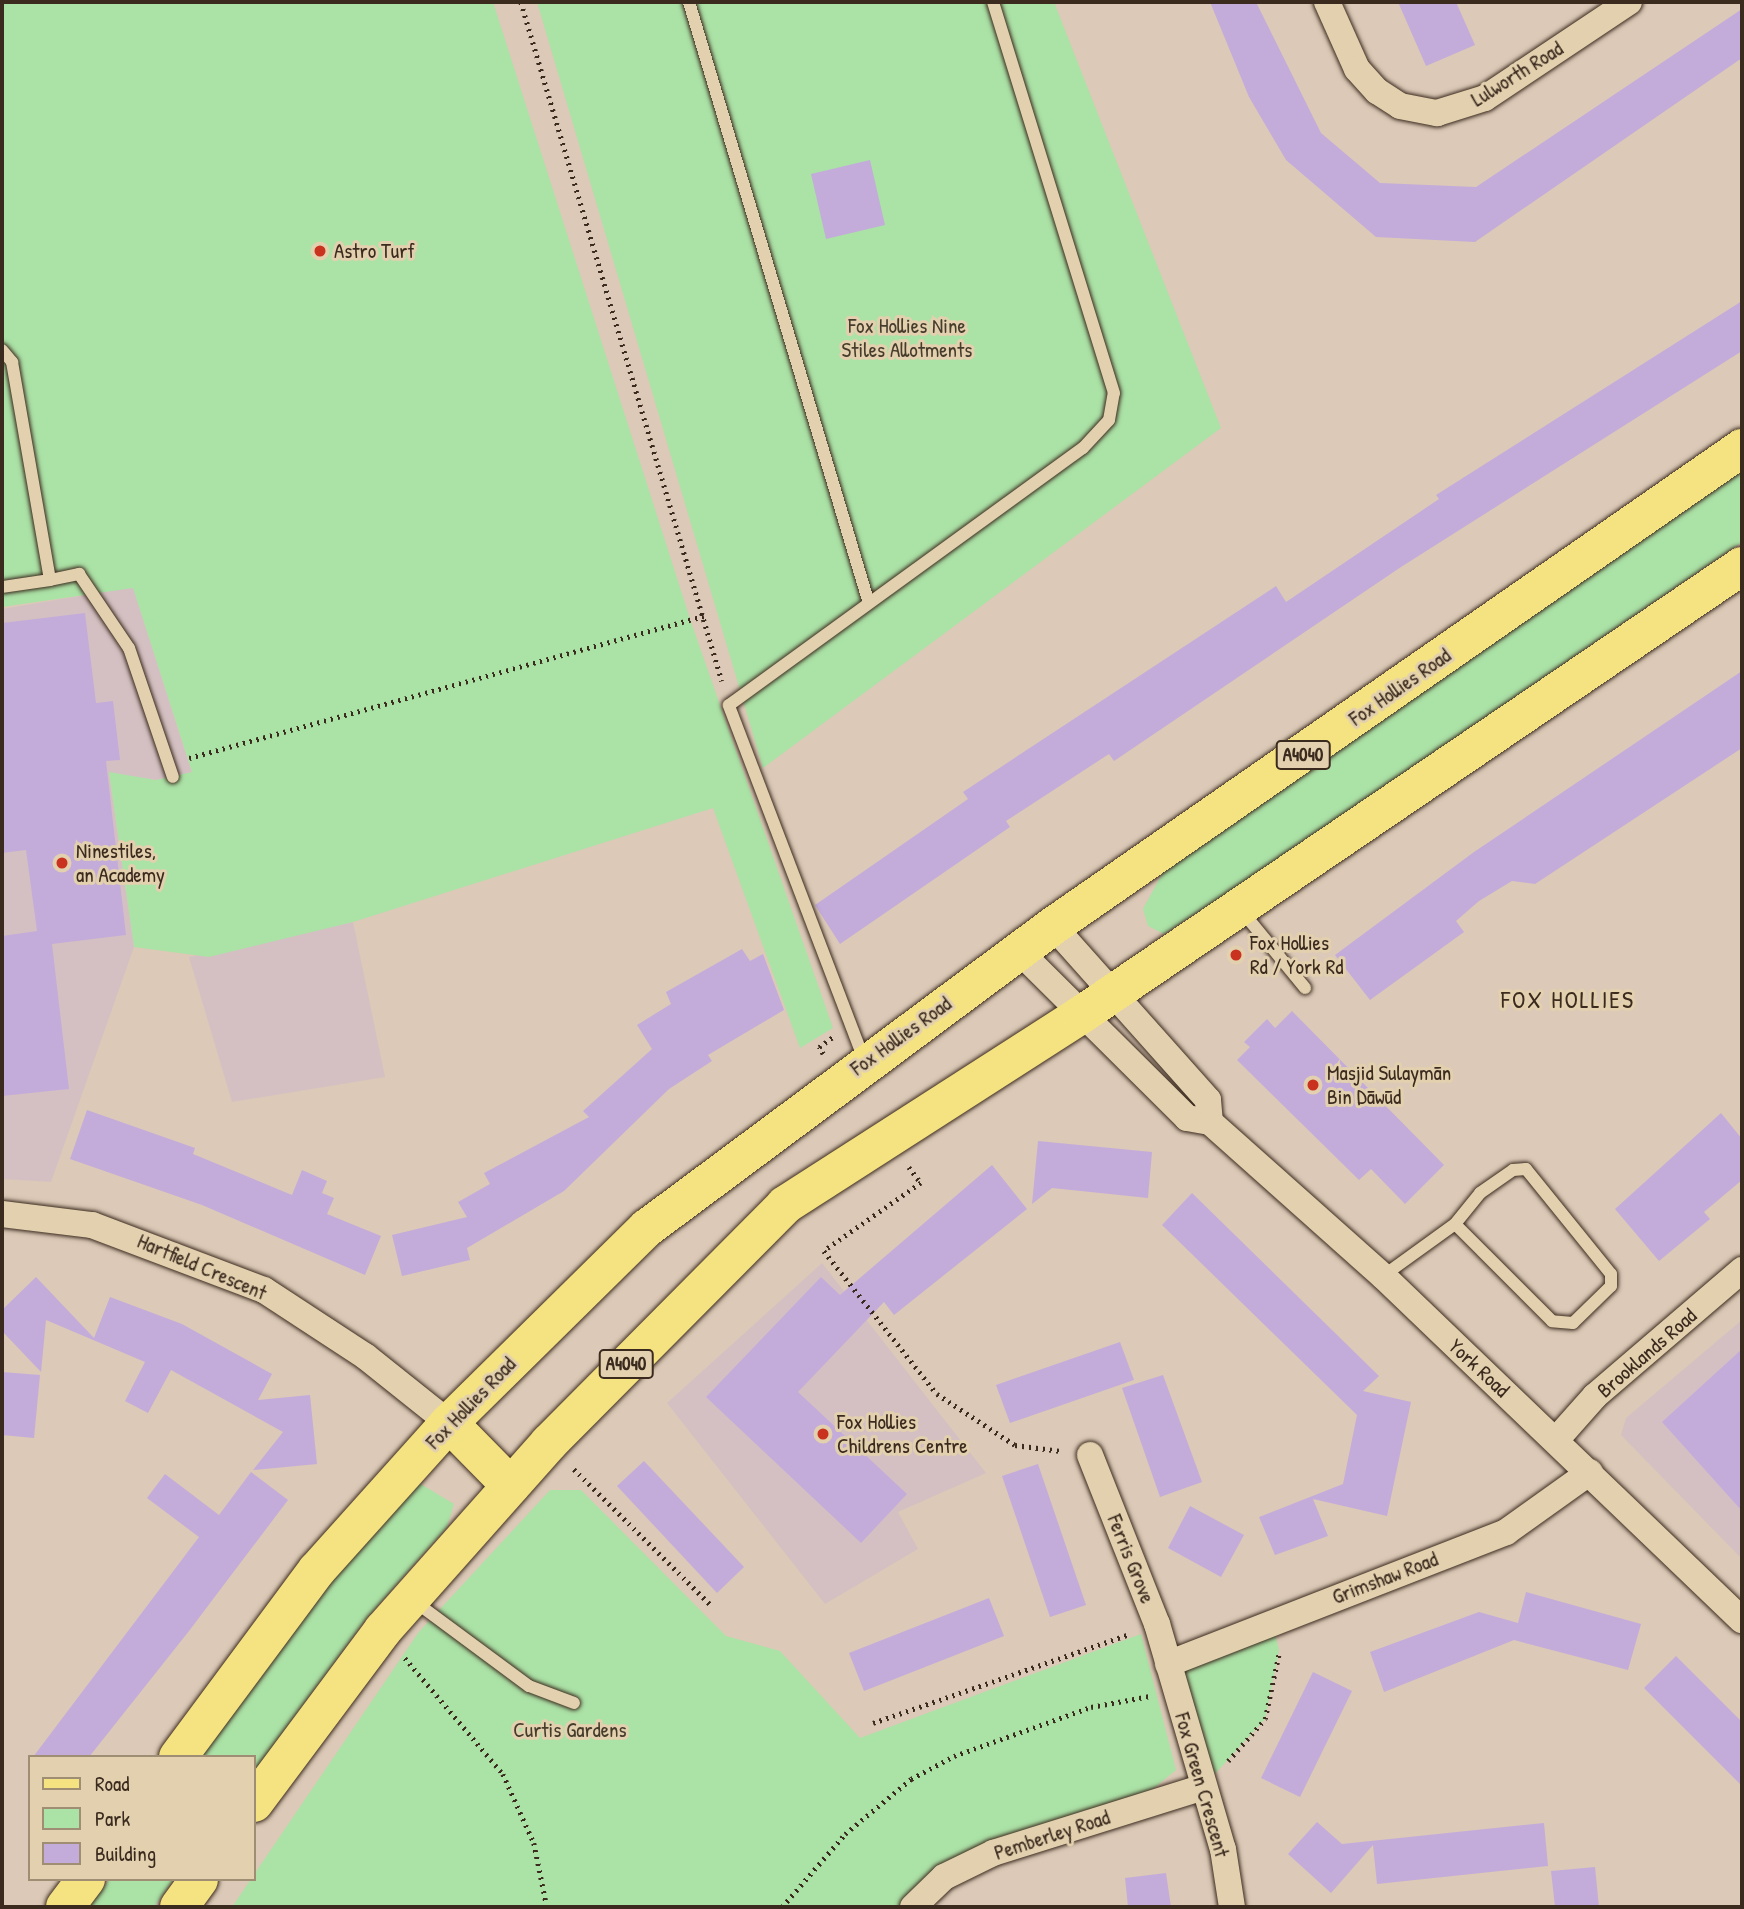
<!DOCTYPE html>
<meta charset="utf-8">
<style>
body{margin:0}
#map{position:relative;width:1744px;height:1909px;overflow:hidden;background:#dcc9b7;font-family:"Patrick Hand",sans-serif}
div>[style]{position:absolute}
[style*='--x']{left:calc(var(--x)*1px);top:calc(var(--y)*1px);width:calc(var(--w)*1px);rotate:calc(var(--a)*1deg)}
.built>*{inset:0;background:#d4c0c2}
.green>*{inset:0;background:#abe2a6}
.building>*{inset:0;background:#c3acda}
.path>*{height:4.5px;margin-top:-2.25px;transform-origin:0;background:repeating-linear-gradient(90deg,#3b2a1e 0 2px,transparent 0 7px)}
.roads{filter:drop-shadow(0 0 2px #3b2a1e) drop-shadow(0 0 2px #3b2a1e)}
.lane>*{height:12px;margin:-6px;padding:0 6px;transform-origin:6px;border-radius:6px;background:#e2d0ae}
.street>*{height:26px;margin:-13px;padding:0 13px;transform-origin:13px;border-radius:13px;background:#e2d0ae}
.primary>*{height:38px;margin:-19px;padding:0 19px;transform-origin:19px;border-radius:19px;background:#f5e382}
.dots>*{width:19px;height:19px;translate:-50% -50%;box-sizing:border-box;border:4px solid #e2d0ae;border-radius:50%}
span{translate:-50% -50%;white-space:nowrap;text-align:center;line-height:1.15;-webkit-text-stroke:6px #e2d0ae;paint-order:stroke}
.shield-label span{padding:2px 5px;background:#e2d0ae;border:2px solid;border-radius:5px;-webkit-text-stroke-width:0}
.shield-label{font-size:19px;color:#3b2a1e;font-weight:700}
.street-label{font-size:21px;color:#3b2a1e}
.poi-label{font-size:21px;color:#3b2a1e}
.left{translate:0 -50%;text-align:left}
.park-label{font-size:21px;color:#463c2c}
.quarter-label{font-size:24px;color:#3b2a1e;letter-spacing:2px}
.frame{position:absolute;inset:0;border:4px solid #3b2a1e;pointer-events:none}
.legend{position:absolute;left:28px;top:1755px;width:228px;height:126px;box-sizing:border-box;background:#e2d0ae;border:2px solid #9f8e74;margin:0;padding:9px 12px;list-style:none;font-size:21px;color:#3b2a1e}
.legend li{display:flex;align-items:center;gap:14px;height:35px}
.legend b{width:35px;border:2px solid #9f8e74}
</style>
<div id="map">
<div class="built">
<i style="clip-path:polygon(133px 587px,192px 773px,156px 780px,109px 773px,134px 947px,51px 1182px,2px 1179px,2px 609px)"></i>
<i style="clip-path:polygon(353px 922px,385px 1077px,232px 1102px,189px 957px)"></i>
<i style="clip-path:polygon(822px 1263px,986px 1473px,898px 1512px,918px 1549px,825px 1604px,667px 1403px)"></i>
<i style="clip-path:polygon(1742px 1320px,1742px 1559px,1621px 1435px,1626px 1418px)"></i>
</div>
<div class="green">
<i style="clip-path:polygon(2px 2px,493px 2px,691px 622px,833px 1028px,800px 1048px,713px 808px,353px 922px,209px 957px,134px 947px,109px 772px,156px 780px,192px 772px,133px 588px,2px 607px)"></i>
<i style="clip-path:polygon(537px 2px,1054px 2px,1221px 428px,763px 768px)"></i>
<i style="clip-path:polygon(1742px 468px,1742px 542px,1241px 884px,1164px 934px,1148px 926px,1143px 909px,1163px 872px)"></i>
<i style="clip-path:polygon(419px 1483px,454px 1504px,447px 1527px,366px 1619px,254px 1771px,254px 1757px,201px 1757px,337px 1575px)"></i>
<i style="clip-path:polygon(550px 1490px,581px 1490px,726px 1636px,780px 1651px,860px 1738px,1141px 1634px,1176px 1770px,1153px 1789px,967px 1851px,898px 1907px,232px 1907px,418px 1633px)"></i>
<i style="clip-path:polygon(1272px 1622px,1279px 1650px,1265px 1719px,1203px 1787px,1168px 1664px)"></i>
<i style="clip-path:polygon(110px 1879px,174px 1879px,154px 1907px,89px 1907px)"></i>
</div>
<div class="building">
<i style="clip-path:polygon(1210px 2px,1256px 2px,1321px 133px,1380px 183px,1476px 187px,1742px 9px,1742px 58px,1475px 242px,1376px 237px,1286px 160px,1249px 97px)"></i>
<i style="clip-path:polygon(1398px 2px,1456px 2px,1475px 45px,1426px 66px)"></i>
<i style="clip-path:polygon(870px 160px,885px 225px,826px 239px,811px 174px)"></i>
<i style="clip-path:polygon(1742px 301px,1742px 351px,1401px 567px,1114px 761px,1109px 754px,1006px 821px,1010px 827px,840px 944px,815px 905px,968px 799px,963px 792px,1276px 586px,1286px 602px,1439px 499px,1436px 495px)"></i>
<i style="clip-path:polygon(85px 613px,96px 703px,113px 701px,120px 760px,106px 761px,126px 935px,52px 944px,69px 1089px,2px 1096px,2px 936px,37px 931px,26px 850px,2px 853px,2px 623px)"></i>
<i style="clip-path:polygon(1742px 671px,1742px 748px,1535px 884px,1512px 881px,1479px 901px,1456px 921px,1464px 932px,1370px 1000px,1335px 955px,1474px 852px)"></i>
<i style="clip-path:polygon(742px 949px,750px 961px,763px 954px,784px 1010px,708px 1055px,712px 1061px,669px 1089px,564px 1191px,467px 1248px,470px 1260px,402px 1276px,392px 1235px,467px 1217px,458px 1202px,490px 1184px,484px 1173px,589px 1117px,583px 1111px,652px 1049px,637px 1025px,671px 1004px,666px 992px)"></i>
<i style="clip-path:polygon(1292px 1011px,1444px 1165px,1405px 1204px,1371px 1169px,1359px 1180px,1237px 1060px,1250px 1047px,1244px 1042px,1267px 1019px,1275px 1028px)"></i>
<i style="clip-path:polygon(87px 1110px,195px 1148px,193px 1154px,292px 1195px,302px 1170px,327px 1181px,322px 1193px,334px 1198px,327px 1214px,381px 1236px,365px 1275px,202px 1205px,70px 1159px)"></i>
<i style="clip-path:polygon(1721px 1113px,1742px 1139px,1742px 1180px,1704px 1212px,1710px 1219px,1659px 1261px,1615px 1209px)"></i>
<i style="clip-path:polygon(1038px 1141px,1152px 1152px,1148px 1198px,1052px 1188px,1032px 1204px)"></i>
<i style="clip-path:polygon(992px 1165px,1027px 1209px,894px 1315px,884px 1302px,798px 1392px,907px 1494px,861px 1543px,706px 1397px,821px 1277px,840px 1295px)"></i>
<i style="clip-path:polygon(1192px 1193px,1379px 1376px,1363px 1391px,1411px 1402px,1387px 1516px,1313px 1499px,1328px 1536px,1275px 1555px,1259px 1517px,1343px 1484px,1357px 1415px,1162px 1225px)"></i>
<i style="clip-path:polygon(36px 1277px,94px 1338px,110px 1297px,182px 1324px,272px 1374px,258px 1400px,310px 1395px,317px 1464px,253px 1470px,283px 1432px,171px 1370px,148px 1413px,125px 1401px,145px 1362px,46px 1320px,41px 1372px,2px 1331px,2px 1310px)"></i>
<i style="clip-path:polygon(1120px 1342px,1134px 1380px,1010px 1423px,996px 1385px)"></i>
<i style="clip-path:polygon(1742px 1349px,1742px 1511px,1662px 1422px)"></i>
<i style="clip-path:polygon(2px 1372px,40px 1375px,34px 1438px,2px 1435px)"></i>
<i style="clip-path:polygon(1163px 1375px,1202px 1482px,1160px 1497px,1122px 1388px)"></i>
<i style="clip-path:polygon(644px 1461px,744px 1567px,717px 1593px,617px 1486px)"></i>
<i style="clip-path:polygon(1038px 1464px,1086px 1605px,1050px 1617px,1002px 1476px)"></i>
<i style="clip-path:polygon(251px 1472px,288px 1500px,189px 1631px,89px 1757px,33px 1757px,199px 1537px,147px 1498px,165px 1474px,219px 1515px)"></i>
<i style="clip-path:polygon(1190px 1506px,1244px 1535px,1221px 1577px,1168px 1548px)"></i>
<i style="clip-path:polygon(1526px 1592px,1641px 1624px,1628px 1670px,1514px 1640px,1384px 1692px,1370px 1652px,1479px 1612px,1518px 1623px)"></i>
<i style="clip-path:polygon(989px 1598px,1004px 1636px,864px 1691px,849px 1653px)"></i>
<i style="clip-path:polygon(1676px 1656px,1742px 1722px,1742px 1786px,1644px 1688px)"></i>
<i style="clip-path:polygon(1313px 1672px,1352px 1691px,1300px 1797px,1261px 1778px)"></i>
<i style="clip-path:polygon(1317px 1822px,1342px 1844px,1544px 1823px,1548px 1866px,1377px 1884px,1373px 1845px,1331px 1893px,1288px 1854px)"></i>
<i style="clip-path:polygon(1595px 1867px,1599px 1907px,1555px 1907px,1551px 1871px)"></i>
<i style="clip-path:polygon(1166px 1873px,1171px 1907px,1128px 1907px,1125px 1878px)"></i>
</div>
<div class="path">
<i style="--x:521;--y:2;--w:708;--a:73.51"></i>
<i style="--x:189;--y:758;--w:534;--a:-15.42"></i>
<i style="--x:823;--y:1054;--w:8;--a:-120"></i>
<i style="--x:819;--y:1047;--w:17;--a:-36"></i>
<i style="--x:909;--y:1167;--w:20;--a:53"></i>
<i style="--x:921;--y:1183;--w:118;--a:145"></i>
<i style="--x:824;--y:1251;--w:182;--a:51.7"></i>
<i style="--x:937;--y:1394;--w:93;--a:33.2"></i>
<i style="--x:1015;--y:1445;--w:46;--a:7.4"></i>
<i style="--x:574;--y:1469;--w:194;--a:44.8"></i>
<i style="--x:405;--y:1658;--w:152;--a:49.8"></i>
<i style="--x:503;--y:1774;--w:76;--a:65.8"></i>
<i style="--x:534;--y:1843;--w:65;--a:78.5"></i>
<i style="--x:873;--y:1723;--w:272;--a:-19.1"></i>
<i style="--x:1228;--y:1761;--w:56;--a:-48.6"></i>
<i style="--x:1265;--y:1719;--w:67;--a:-78"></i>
<i style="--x:782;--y:1907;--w:96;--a:-49.2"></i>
<i style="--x:845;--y:1834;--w:86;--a:-39.8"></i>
<i style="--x:911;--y:1779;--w:49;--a:-28.1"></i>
<i style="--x:954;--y:1756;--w:145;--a:-19.7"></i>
<i style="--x:1091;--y:1707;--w:60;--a:-10.6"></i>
</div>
<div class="roads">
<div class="lane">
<i style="--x:689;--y:2;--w:624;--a:73.34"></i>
<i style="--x:2;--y:350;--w:16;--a:50"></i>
<i style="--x:12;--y:362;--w:221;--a:80.1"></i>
<i style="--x:50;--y:580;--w:49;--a:171.7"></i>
<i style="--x:50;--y:580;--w:30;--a:-12"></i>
<i style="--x:79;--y:574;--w:89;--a:56"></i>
<i style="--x:129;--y:648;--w:136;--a:71.2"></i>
<i style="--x:1241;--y:910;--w:101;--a:50.6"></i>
<i style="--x:865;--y:1062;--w:382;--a:-110.9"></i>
<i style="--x:729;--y:705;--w:437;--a:-36"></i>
<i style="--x:1083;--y:448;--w:38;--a:-47"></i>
<i style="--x:1109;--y:420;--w:27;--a:-80"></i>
<i style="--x:1114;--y:393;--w:409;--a:-107.2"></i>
<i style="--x:1383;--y:1276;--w:89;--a:-35.8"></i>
<i style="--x:1455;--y:1224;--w:40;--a:-51"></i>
<i style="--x:1480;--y:1193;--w:40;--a:-34.9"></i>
<i style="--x:1513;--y:1170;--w:13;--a:-4"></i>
<i style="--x:1526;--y:1169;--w:135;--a:51"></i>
<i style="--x:1611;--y:1274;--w:12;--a:90"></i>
<i style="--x:1611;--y:1286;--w:53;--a:135.8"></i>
<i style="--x:1573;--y:1323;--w:21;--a:-175"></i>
<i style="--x:1552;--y:1321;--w:137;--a:-135"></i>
<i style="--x:414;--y:1601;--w:143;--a:36.5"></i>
<i style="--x:529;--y:1686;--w:48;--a:20.7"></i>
</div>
<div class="street">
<i style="--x:1327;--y:2;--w:73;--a:65.9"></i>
<i style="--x:1357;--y:69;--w:30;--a:48"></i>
<i style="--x:1377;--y:91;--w:27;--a:33"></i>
<i style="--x:1400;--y:106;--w:38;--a:11"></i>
<i style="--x:1437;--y:113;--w:50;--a:-17.4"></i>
<i style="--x:1485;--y:98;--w:173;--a:-33.7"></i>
<i style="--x:1053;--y:926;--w:233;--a:48.3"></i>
<i style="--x:1208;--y:1100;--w:22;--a:85"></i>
<i style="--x:1019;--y:951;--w:237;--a:44.8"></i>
<i style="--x:1187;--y:1118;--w:23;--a:10"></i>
<i style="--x:1210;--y:1122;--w:232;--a:41.7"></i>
<i style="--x:1383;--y:1276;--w:497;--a:43.8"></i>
<i style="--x:2;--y:1214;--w:91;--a:7"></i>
<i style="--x:92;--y:1225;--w:184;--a:20.7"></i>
<i style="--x:264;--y:1290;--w:121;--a:33.2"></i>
<i style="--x:365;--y:1356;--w:107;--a:38.6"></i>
<i style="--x:1556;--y:1440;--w:59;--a:-48.4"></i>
<i style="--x:1595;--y:1396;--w:194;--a:-40.6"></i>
<i style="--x:1090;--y:1455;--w:182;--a:68.4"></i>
<i style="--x:1157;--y:1624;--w:234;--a:73.7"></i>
<i style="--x:1223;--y:1849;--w:59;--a:81.2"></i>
<i style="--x:1168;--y:1664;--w:363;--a:-21.3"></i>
<i style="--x:1506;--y:1532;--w:103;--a:-35.5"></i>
<i style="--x:913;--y:1907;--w:43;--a:-44.1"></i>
<i style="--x:944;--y:1877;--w:55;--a:-26.1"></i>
<i style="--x:993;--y:1853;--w:220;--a:-17.4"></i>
</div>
<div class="primary">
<i style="--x:449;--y:1423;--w:88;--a:45.5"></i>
<i style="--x:178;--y:1757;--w:233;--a:-53.4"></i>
<i style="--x:317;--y:1570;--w:198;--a:-48.1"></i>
<i style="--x:449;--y:1423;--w:278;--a:-44.6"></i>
<i style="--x:647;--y:1228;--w:506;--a:-36.64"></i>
<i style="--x:1053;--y:926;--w:839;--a:-34.75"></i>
<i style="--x:254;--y:1803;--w:216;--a:-53.3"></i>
<i style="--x:383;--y:1630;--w:250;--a:-48.4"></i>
<i style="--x:549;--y:1443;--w:335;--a:-45.2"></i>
<i style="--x:785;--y:1205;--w:352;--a:-32.7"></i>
<i style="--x:1081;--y:1015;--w:799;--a:-34.19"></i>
<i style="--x:65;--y:1907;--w:35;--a:-53"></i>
<i style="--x:179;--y:1907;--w:34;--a:-54"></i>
</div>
</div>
<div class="dots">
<i style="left:320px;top:251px;background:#c8321e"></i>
<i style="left:62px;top:863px;background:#c8321e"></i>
<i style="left:1236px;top:955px;background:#c8321e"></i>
<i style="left:1313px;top:1085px;background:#c8321e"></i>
<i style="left:823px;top:1434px;background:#c8321e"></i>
</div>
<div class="shield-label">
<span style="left:1303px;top:755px">A4040</span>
<span style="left:626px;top:1364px">A4040</span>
</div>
<div class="street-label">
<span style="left:1517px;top:74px;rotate:-32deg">Lulworth Road</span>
<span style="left:1400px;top:687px;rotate:-35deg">Fox Hollies Road</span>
<span style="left:901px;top:1036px;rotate:-36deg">Fox Hollies Road</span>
<span style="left:202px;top:1267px;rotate:23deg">Hartfield Crescent</span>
<span style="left:1647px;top:1353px;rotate:-41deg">Brooklands Road</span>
<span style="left:1479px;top:1368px;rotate:43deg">York Road</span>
<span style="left:471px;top:1403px;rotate:-46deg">Fox Hollies Road</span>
<span style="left:1131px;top:1559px;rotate:68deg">Ferris Grove</span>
<span style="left:1385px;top:1578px;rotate:-21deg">Grimshaw Road</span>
<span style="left:1202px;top:1785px;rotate:74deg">Fox Green Crescent</span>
<span style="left:1052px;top:1835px;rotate:-18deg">Pemberley Road</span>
</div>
<div class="poi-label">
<span class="left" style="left:334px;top:251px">Astro Turf</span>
<span class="left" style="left:76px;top:863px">Ninestiles,<br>an Academy</span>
<span class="left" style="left:1250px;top:955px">Fox Hollies<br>Rd / York Rd</span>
<span class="left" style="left:1327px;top:1085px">Masjid Sulaymān<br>Bin Dāwūd</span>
<span class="left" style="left:837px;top:1434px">Fox Hollies<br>Childrens Centre</span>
</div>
<div class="park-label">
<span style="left:907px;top:338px">Fox Hollies Nine<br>Stiles Allotments</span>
<span style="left:570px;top:1730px">Curtis Gardens</span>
</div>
<div class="quarter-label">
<span style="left:1568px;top:1000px">FOX HOLLIES</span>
</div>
<div class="frame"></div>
<ul class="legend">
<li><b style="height:9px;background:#f5e382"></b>Road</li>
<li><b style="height:19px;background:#abe2a6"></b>Park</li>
<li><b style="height:19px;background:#c3acda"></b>Building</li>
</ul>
</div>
